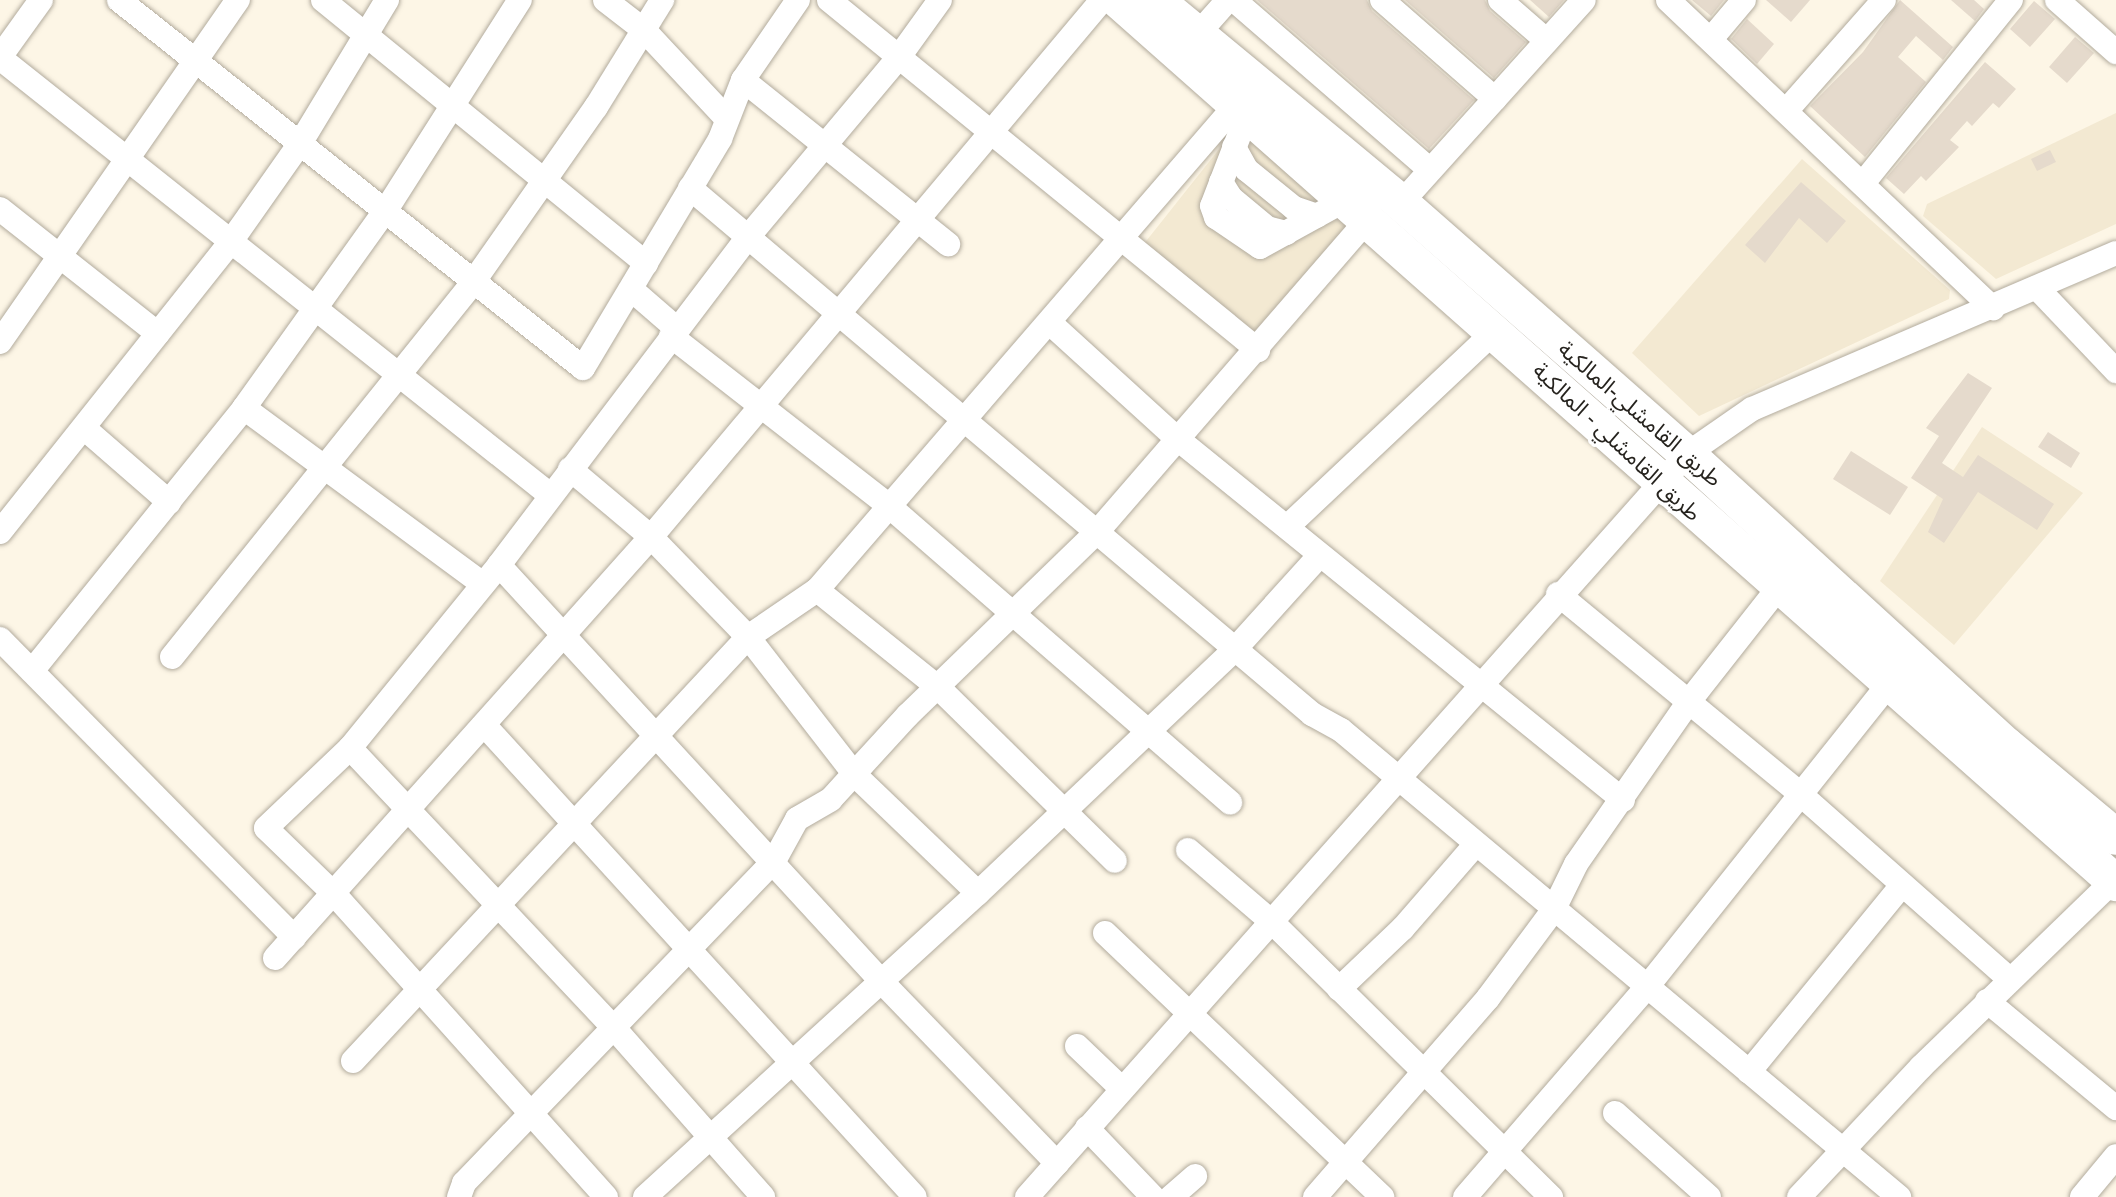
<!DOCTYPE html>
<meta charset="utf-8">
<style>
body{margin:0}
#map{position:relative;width:2116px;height:1197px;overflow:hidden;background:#fdf6e6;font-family:Arial,"Noto Sans Arabic",sans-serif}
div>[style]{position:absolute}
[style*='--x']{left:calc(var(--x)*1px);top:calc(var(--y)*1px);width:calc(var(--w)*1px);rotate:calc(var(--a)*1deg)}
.built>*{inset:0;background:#f3e9d2}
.building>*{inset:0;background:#e5dacc}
.roads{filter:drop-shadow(0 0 2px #b2ab9d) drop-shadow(0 0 2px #b2ab9d)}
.minor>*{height:24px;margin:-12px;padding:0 12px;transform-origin:12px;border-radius:12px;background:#fff}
.highway>*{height:36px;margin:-18px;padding:0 18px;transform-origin:18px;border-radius:18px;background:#fff}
span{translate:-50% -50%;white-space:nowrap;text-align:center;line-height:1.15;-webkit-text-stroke:7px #fff;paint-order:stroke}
.street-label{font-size:22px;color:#26231e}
</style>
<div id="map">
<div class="built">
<i style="clip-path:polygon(2116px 113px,2116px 224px,1996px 279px,1923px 216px,1927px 204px)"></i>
<i style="clip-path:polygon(1235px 116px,1356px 220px,1257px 340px,1143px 245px,1220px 148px)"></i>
<i style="clip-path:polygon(1802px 159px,1950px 290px,1949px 299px,1699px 416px,1632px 353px)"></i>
<i style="clip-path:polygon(1982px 427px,2083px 493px,1954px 645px,1880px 581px)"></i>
</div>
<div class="building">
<i style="clip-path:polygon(1257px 0,1367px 0,1372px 11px,1474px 100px,1429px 149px)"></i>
<i style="clip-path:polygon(1405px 0,1485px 0,1490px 11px,1526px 42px,1494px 78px)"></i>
<i style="clip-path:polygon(1530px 0,1564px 0,1549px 17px)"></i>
<i style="clip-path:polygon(1692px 0,1724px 0,1711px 16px)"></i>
<i style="clip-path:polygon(1766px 0,1810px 0,1791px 22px)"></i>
<i style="clip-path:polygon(1900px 0,1953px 47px,1943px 60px,1916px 36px,1898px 57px,1926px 82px,1865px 157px,1810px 106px,1863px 52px)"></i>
<i style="clip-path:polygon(1951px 0,1974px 0,1984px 9px,1975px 21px)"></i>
<i style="clip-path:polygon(2034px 1px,2055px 19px,2030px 47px,2010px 29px)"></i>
<i style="clip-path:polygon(1747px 19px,1774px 44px,1757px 64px,1731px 39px)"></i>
<i style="clip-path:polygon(2075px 37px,2094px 53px,2067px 83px,2049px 67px)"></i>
<i style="clip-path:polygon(1985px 62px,2016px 89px,1999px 108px,1993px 103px,1972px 126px,1967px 121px,1950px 140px,1959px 147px,1926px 181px,1921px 176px,1904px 194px,1886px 178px)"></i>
<i style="clip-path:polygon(2050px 150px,2056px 162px,2037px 171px,2031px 159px)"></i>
<i style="clip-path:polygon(1801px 182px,1846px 221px,1827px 243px,1799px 218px,1765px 263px,1745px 245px)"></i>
<i style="clip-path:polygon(1968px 373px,1992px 388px,1942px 463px,1963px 477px,1978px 455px,2054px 504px,2037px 530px,1978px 492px,1944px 543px,1928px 532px,1943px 499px,1911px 478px,1939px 436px,1926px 428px)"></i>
<i style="clip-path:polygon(2048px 432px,2080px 453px,2071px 468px,2038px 447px)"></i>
<i style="clip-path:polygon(1851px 451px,1908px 487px,1890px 515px,1833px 479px)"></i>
</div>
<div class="roads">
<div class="minor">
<i style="--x:119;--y:0;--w:592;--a:38.42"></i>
<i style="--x:583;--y:368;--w:267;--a:-59.1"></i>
<i style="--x:720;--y:139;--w:63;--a:-68.7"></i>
<i style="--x:743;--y:80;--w:97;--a:-55.5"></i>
<i style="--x:323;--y:0;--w:417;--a:39.2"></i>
<i style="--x:605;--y:0;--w:49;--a:37.6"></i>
<i style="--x:644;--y:30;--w:119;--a:47"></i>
<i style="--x:829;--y:0;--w:554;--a:39.21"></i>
<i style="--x:1234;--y:0;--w:259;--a:40.9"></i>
<i style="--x:1382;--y:0;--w:150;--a:41.2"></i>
<i style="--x:1500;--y:0;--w:62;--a:41.1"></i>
<i style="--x:1668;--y:0;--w:448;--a:43.5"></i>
<i style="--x:2057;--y:0;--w:79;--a:41.4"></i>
<i style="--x:1196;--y:36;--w:48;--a:-48.4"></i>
<i style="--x:1711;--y:39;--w:51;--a:-49.8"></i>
<i style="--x:0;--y:57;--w:70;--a:-54.3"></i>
<i style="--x:0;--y:58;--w:701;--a:38.46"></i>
<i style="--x:743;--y:80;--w:263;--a:38.7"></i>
<i style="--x:1786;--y:111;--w:148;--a:-48.6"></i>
<i style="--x:1247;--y:115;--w:97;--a:111"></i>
<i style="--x:1212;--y:206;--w:12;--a:70"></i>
<i style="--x:1216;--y:217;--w:53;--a:34.3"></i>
<i style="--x:1260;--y:247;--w:99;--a:-28.9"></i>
<i style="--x:1234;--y:147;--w:26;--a:61"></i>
<i style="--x:1247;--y:170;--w:60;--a:39"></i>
<i style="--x:1294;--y:208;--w:24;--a:19"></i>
<i style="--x:1221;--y:182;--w:19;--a:58"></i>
<i style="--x:1231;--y:198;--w:47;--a:39.8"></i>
<i style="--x:1267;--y:228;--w:20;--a:15"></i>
<i style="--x:1864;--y:182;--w:234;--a:-51.1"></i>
<i style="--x:690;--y:188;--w:815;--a:40.22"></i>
<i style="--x:1312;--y:714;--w:33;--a:29"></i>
<i style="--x:1341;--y:730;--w:728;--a:39.93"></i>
<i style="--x:1401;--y:203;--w:273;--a:-48"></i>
<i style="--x:0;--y:209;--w:201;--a:38.3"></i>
<i style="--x:2037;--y:288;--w:115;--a:46.4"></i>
<i style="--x:632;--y:290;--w:60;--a:40.9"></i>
<i style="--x:1050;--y:323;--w:168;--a:42.3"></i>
<i style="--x:1174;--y:436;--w:578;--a:39.03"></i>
<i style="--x:671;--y:336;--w:276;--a:37.9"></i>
<i style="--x:889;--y:506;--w:452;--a:41"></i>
<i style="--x:0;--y:342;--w:417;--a:-55.2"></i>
<i style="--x:244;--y:408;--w:297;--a:36.4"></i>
<i style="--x:84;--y:428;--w:113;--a:41"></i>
<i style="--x:570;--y:469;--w:106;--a:40"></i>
<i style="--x:651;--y:537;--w:139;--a:45.9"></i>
<i style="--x:748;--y:637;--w:175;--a:52.2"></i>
<i style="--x:855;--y:775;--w:170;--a:43.8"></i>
<i style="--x:1287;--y:527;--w:287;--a:-43.3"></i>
<i style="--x:0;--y:532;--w:373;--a:-51.5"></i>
<i style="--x:232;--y:240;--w:120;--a:-54.9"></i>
<i style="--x:301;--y:142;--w:166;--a:-58.8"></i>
<i style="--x:499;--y:565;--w:566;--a:47.43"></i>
<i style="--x:882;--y:982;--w:252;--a:46"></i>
<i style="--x:817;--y:590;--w:158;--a:38.8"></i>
<i style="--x:940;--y:689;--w:245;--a:44.5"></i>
<i style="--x:1558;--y:594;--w:313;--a:39.5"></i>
<i style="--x:1799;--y:793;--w:282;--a:41.5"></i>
<i style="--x:0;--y:639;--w:419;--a:45.4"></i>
<i style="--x:172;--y:657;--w:482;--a:-51.2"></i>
<i style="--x:474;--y:281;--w:213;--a:-55"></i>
<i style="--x:596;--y:107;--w:126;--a:-58.3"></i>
<i style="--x:32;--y:671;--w:338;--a:-51.1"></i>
<i style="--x:244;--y:408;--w:244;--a:-54.4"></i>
<i style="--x:386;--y:210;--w:249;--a:-57.5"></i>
<i style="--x:486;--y:727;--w:636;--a:47.61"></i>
<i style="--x:350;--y:748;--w:386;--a:46.7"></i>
<i style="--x:615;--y:1029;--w:224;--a:48.6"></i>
<i style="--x:1188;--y:850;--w:111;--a:40.6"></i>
<i style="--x:1272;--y:922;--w:392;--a:44.6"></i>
<i style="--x:1105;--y:933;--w:383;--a:43.6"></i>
<i style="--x:275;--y:958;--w:564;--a:-48.23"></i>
<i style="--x:651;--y:537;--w:701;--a:-49.97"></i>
<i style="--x:1339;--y:989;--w:88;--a:-43.6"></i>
<i style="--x:1403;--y:928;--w:111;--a:-49"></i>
<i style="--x:1987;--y:1001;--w:168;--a:39.7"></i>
<i style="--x:1077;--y:1046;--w:59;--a:43.6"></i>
<i style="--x:353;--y:1061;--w:579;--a:-47.03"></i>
<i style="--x:748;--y:637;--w:83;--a:-34.3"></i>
<i style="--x:817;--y:590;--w:641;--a:-49.18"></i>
<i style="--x:1749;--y:1072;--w:242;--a:-50.7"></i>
<i style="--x:1615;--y:1113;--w:126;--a:41.8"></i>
<i style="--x:1087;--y:1128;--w:95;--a:46.3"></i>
<i style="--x:459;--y:1197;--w:15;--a:-70"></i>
<i style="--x:464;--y:1183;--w:447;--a:-46.1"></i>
<i style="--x:774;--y:861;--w:48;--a:-61.3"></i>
<i style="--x:797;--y:819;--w:39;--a:-30"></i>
<i style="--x:831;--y:799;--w:114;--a:-47.5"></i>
<i style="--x:908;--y:715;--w:263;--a:-44.1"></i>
<i style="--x:1097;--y:532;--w:415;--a:-49.1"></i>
<i style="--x:606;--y:1197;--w:409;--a:-131.9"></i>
<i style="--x:333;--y:893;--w:93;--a:-135.9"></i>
<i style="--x:266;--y:828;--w:116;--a:-43.6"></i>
<i style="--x:350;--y:748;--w:236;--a:-50.8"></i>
<i style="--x:499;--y:565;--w:412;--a:-52.8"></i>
<i style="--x:748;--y:237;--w:235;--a:-50"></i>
<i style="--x:899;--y:57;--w:70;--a:-54.3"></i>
<i style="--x:645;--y:1197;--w:451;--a:-42.4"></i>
<i style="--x:978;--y:893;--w:356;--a:-43.5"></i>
<i style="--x:1236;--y:648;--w:125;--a:-47.9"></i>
<i style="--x:1027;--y:1197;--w:994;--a:-48.39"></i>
<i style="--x:1687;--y:454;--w:79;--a:-34.7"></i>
<i style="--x:1752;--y:409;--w:396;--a:-23.2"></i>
<i style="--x:1171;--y:1197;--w:32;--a:-41"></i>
<i style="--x:1315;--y:1197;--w:264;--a:-49"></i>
<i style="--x:1488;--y:998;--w:111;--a:-53.4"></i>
<i style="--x:1554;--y:909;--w:50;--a:-63.9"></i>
<i style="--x:1576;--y:864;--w:195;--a:-55.2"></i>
<i style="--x:1687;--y:704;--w:149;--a:-51.8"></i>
<i style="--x:1465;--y:1197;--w:278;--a:-49.1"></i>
<i style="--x:1647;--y:987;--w:386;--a:-51.4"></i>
<i style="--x:1799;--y:1197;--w:178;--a:-46.8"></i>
<i style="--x:1921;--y:1067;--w:267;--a:-44.1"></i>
<i style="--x:2082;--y:1197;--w:53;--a:-50.3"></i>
</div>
<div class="highway">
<i style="--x:1118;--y:0;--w:1333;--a:41.5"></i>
<i style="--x:1162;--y:5;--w:310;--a:39.6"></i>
<i style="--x:1401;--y:203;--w:381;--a:41.3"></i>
<i style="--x:1687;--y:454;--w:432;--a:42.4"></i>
<i style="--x:2006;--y:745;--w:143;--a:39.9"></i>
</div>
</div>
<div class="street-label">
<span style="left:1640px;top:414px;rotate:41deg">طريق القامشلي-المالكية</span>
<span style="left:1617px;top:442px;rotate:43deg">طريق القامشلي - المالكية</span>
</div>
</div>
